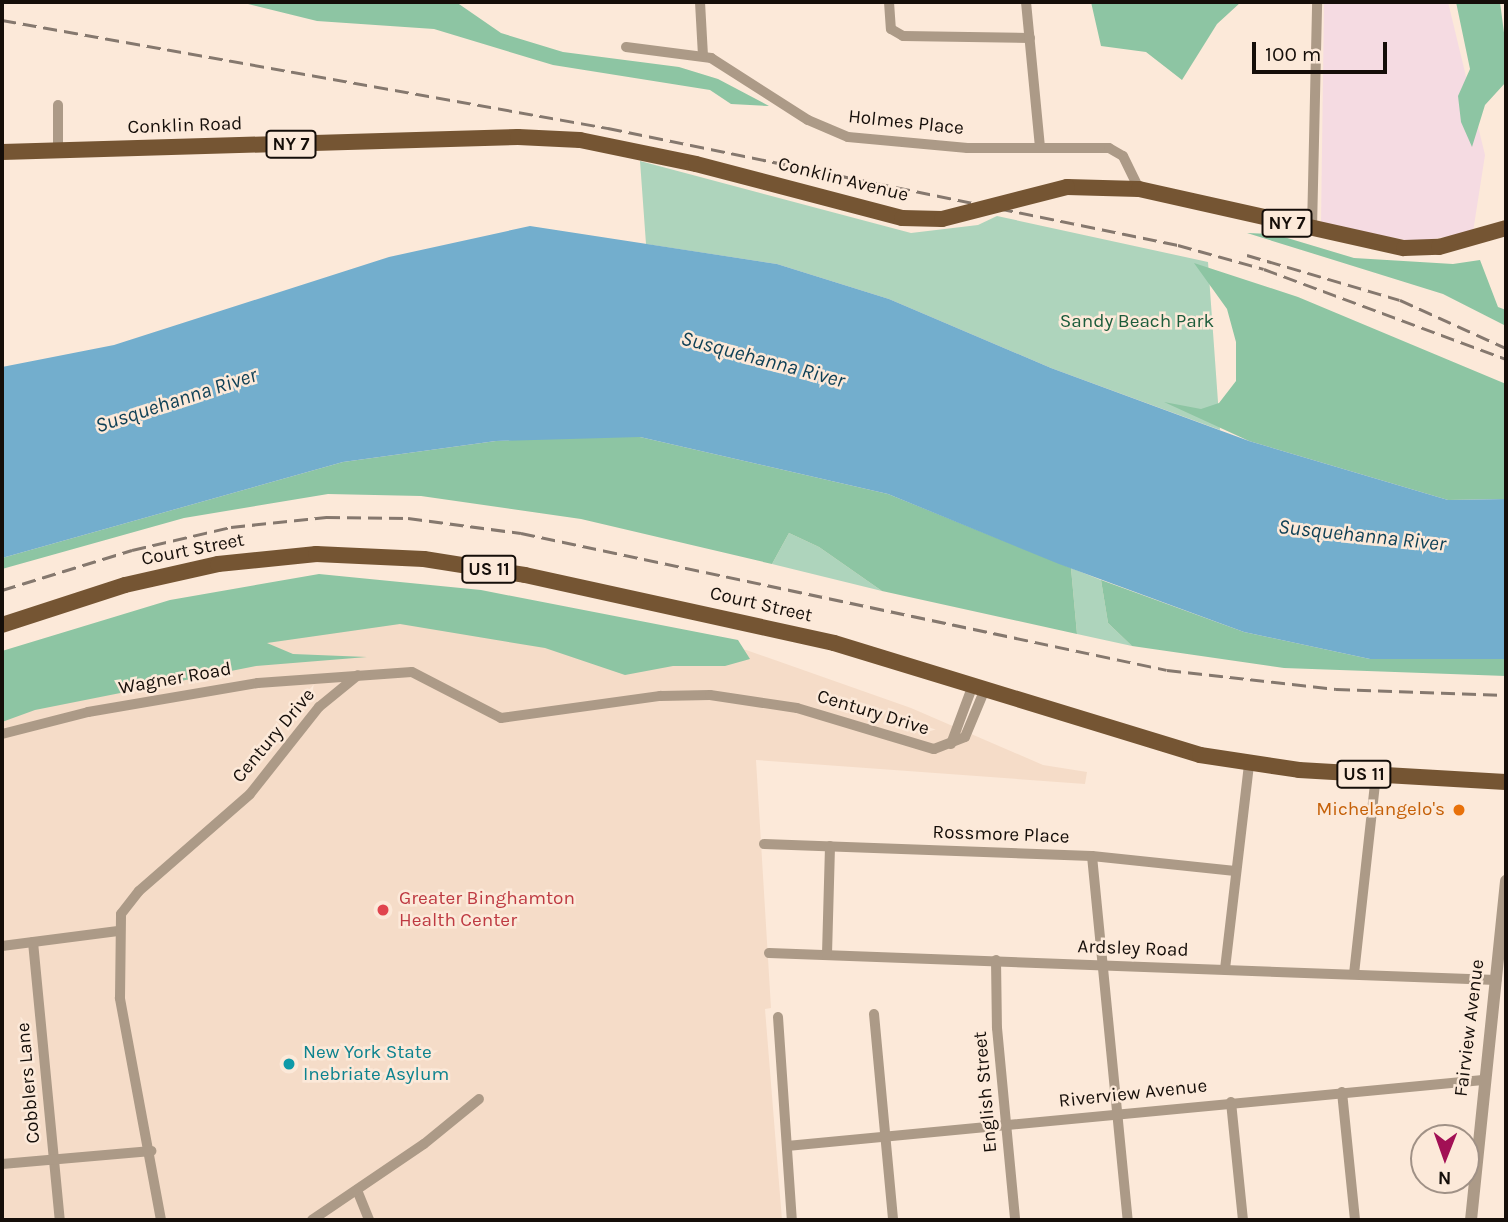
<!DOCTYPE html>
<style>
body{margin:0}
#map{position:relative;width:1508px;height:1222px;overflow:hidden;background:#fce9d9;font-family:Karla,sans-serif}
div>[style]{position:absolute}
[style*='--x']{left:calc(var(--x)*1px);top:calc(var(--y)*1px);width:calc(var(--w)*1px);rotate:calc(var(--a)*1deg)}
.industrial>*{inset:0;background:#f5dbe2}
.built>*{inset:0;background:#f5dcc8}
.green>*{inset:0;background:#aed4bc}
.forest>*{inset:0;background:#8dc5a3}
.water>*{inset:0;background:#73aecd}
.minor>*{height:10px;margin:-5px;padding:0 5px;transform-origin:5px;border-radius:5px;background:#ac9a87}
.tertiary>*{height:12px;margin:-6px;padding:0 6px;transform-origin:6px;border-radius:6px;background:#ac9a87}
.primary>*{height:16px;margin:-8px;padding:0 8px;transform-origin:8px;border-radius:8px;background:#755533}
.rail>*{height:2.5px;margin-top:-1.25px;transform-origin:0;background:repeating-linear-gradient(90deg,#85786e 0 14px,transparent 0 21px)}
.primary-bridge>*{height:16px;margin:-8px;padding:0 8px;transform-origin:8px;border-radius:8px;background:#755533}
.dots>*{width:19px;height:19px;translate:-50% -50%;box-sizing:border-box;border:4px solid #fce9d9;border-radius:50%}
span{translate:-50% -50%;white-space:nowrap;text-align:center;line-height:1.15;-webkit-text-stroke:5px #fce9d9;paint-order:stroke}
.shield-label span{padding:2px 5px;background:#fce9d9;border:2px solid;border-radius:5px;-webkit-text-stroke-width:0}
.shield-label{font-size:18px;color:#150e09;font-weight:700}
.street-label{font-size:19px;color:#150e09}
.park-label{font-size:19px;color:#1c5c3b}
.food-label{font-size:19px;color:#c56008}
.right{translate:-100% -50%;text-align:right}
.health-label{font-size:19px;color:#be3a42}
.left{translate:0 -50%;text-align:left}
.culture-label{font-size:19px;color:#0d838f}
.water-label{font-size:21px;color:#0d3f55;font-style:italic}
.frame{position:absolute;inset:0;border:4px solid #150e09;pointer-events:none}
.north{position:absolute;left:1410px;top:1124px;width:70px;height:70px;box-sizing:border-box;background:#fce9d9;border:2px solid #a09186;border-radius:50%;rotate:181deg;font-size:19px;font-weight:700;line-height:28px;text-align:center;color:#150e09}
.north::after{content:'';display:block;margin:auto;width:24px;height:32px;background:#a21055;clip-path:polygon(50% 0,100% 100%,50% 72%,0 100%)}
.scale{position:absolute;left:1252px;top:42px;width:135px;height:32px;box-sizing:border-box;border:4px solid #150e09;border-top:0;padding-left:9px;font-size:21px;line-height:24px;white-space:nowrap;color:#150e09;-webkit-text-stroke:5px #fce9d9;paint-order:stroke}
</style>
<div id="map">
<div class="industrial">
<i style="clip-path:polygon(1324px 2px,1448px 2px,1485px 155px,1473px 232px,1416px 242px,1321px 224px)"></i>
</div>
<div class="built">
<i style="clip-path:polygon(434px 599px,746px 650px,911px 708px,1043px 765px,1087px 772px,1085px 784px,756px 760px,771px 1008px,765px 1009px,782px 1220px,2px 1220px,2px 695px)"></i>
</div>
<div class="green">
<i style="clip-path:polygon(640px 161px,911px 233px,978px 225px,997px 216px,1208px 262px,1220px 430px,1051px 368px,889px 299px,777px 264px,646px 244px)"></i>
<i style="clip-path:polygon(789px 533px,819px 547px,882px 591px,772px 564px)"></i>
<i style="clip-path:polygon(1071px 568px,1101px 580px,1108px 623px,1132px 646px,1077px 634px)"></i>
</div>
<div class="forest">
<i style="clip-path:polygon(240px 2px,456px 2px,501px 33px,563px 52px,679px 67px,718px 79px,769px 106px,731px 104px,710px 90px,553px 65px,434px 29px,317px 21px)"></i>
<i style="clip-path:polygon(1091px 2px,1241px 2px,1217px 24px,1182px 80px,1146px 52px,1101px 46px)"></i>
<i style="clip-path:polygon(1456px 2px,1500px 2px,1506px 48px,1506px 82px,1485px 105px,1472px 147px,1461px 122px,1458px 96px,1470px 69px)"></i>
<i style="clip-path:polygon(1247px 233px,1274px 234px,1354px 258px,1453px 264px,1480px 260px,1498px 307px,1506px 310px,1506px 326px,1443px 294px)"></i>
<i style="clip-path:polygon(1194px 263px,1298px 297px,1506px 384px,1506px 499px,1448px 500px,1249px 441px,1164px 402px,1201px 409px,1219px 403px,1236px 381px,1236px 342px,1227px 309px)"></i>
<i style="clip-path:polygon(566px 437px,640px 437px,888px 494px,1071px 568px,1077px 634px,882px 591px,819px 547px,789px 533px,772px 564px,581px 519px,421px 496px,328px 494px,184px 518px,2px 569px,2px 558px,343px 462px,496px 441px)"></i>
<i style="clip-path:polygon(319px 574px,481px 590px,738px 640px,750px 659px,725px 666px,673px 666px,625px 675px,545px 648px,400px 624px,267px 643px,293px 654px,367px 657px,256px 666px,35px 710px,2px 722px,2px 651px,170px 600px)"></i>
<i style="clip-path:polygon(1101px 580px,1244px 632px,1370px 659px,1506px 659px,1506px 676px,1284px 668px,1132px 646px,1108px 623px)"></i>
</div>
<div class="water">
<i style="clip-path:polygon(530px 226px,777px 264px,889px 299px,1051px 368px,1249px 441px,1448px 500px,1506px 499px,1506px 659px,1370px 659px,1244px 632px,1059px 564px,888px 494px,640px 437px,496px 441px,343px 462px,2px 558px,2px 367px,114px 345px,389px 257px)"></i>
</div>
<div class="minor">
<i style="--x:700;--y:2;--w:54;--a:86.8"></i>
<i style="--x:889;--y:2;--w:27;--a:86"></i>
<i style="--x:891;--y:29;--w:14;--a:30"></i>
<i style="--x:903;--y:36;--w:127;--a:0.9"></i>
<i style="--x:1026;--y:2;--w:146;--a:84.5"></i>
<i style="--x:626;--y:47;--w:86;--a:7.4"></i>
<i style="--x:711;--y:58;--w:115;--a:32.6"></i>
<i style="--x:808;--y:120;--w:43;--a:23"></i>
<i style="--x:848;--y:137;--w:120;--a:5.3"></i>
<i style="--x:967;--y:148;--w:142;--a:0"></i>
<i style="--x:1109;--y:148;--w:16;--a:30"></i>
<i style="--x:1123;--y:156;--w:37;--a:64"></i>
<i style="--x:58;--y:105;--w:45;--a:90"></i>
<i style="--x:1312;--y:229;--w:227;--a:-88.7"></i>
<i style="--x:2;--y:734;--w:89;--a:-14.3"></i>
<i style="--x:88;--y:712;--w:172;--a:-9.7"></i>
<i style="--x:258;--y:683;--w:154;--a:-4.1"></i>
<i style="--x:412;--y:672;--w:100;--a:27.3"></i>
<i style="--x:501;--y:718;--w:161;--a:-7.9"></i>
<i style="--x:660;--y:696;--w:50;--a:-1.1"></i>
<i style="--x:710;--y:695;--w:88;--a:8.5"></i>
<i style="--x:797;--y:708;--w:143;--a:16.7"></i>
<i style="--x:934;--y:749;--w:33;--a:-21"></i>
<i style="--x:965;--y:737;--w:52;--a:-67.4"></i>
<i style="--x:951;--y:744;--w:63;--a:-69.6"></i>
<i style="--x:764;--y:844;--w:328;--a:2.1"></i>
<i style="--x:1092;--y:856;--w:144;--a:6"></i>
<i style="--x:1092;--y:856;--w:366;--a:84.4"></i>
<i style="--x:33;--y:942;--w:279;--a:84.5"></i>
<i style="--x:2;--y:946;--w:117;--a:-7.4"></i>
<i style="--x:769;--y:953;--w:728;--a:2.13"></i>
<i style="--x:827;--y:954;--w:108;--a:-88.4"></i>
<i style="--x:996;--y:960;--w:68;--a:89.2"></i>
<i style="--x:997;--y:1028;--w:193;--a:84.6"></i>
<i style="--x:1225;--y:969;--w:206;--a:-83.3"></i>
<i style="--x:1354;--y:974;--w:200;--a:-83.7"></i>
<i style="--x:874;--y:1014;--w:207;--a:84.7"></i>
<i style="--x:778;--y:1017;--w:203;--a:86.1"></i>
<i style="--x:1342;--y:1092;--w:129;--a:84.2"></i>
<i style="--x:1231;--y:1102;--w:119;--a:84.2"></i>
<i style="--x:787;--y:1146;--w:699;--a:-5.42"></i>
<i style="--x:2;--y:1164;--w:150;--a:-5"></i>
<i style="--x:357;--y:1190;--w:32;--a:68"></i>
<i style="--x:161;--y:1220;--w:226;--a:-100.5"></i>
<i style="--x:120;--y:998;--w:84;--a:-89.3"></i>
<i style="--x:121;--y:914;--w:29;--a:-52"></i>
<i style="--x:139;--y:891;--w:147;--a:-41.1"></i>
<i style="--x:250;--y:794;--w:111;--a:-51.6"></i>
<i style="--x:319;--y:707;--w:50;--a:-39.4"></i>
<i style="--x:312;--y:1220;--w:135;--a:-34.2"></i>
<i style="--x:424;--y:1144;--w:71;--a:-39.3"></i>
</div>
<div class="tertiary">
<i style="--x:1471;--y:1220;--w:341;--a:-84.1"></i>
</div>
<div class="primary">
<i style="--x:2;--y:152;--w:516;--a:-1.67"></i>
<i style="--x:518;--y:137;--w:62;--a:2.8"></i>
<i style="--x:580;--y:140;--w:118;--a:11.7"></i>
<i style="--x:696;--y:164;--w:213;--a:14.7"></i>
<i style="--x:902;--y:218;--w:40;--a:1.4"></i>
<i style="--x:1067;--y:187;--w:72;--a:1.6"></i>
<i style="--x:1139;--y:189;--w:271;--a:12.6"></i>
<i style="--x:1404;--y:248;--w:35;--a:-2"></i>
<i style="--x:1439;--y:247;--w:70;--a:-15.8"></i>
<i style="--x:2;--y:625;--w:129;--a:-18"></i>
<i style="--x:125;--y:585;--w:95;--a:-12.7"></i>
<i style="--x:218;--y:564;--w:99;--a:-5.8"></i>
<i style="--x:316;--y:554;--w:108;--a:2.7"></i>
<i style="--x:424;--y:559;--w:102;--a:9"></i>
<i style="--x:525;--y:575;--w:316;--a:12.4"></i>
<i style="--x:834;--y:643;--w:383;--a:17"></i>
<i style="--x:1200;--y:755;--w:100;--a:8.6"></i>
<i style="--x:1299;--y:770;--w:207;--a:3.3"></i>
</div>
<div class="rail">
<i style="--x:2;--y:20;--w:616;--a:10.11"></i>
<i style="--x:608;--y:128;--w:582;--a:11.6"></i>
<i style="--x:1178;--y:245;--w:89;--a:15.6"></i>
<i style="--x:1264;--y:269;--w:258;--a:20.4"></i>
<i style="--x:1247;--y:255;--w:159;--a:16.4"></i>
<i style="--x:1400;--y:300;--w:116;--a:24.4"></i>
<i style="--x:2;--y:590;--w:136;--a:-17.1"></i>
<i style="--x:132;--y:550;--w:102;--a:-13.1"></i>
<i style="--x:231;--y:527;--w:96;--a:-6"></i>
<i style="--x:326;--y:517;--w:82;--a:0.7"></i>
<i style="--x:408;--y:518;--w:114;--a:7.6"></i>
<i style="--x:521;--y:533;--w:660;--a:11.97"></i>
<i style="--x:1167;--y:670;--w:170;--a:6.4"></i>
<i style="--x:1336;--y:689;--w:170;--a:2"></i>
</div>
<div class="primary-bridge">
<i style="--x:942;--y:219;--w:129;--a:-14.4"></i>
</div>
<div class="dots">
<i style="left:1459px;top:810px;background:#e8710a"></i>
<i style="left:383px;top:910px;background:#e0444e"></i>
<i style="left:289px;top:1064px;background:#0f9aa8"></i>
</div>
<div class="shield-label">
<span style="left:291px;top:144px">NY 7</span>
<span style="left:1287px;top:223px">NY 7</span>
<span style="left:489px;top:569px">US 11</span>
<span style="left:1364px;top:774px">US 11</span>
</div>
<div class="street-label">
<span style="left:906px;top:123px;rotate:6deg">Holmes Place</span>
<span style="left:185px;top:126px;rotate:-2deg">Conklin Road</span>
<span style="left:843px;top:180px;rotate:14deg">Conklin Avenue</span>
<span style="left:193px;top:550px;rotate:-11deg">Court Street</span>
<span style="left:761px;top:605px;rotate:13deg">Court Street</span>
<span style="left:175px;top:679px;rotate:-10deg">Wagner Road</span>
<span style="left:873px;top:713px;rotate:17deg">Century Drive</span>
<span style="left:274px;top:736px;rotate:-50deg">Century Drive</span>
<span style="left:1001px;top:835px;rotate:2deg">Rossmore Place</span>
<span style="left:1133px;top:949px;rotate:2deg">Ardsley Road</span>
<span style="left:1470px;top:1028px;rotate:-83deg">Fairview Avenue</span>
<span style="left:29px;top:1083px;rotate:-95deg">Cobblers Lane</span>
<span style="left:986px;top:1092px;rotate:-95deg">English Street</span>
<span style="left:1133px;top:1094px;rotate:-6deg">Riverview Avenue</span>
</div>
<div class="park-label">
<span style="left:1137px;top:322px">Sandy Beach Park</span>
</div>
<div class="food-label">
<span class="right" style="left:1445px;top:810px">Michelangelo's</span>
</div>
<div class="health-label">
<span class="left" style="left:399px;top:910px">Greater Binghamton<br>Health Center</span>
</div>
<div class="culture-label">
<span class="left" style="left:303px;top:1064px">New York State<br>Inebriate Asylum</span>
</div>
<div class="water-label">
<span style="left:763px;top:359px;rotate:15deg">Susquehanna River</span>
<span style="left:176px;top:400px;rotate:-18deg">Susquehanna River</span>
<span style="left:1362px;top:535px;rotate:6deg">Susquehanna River</span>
</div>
<div class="frame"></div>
<div class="north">N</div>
<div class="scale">100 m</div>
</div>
